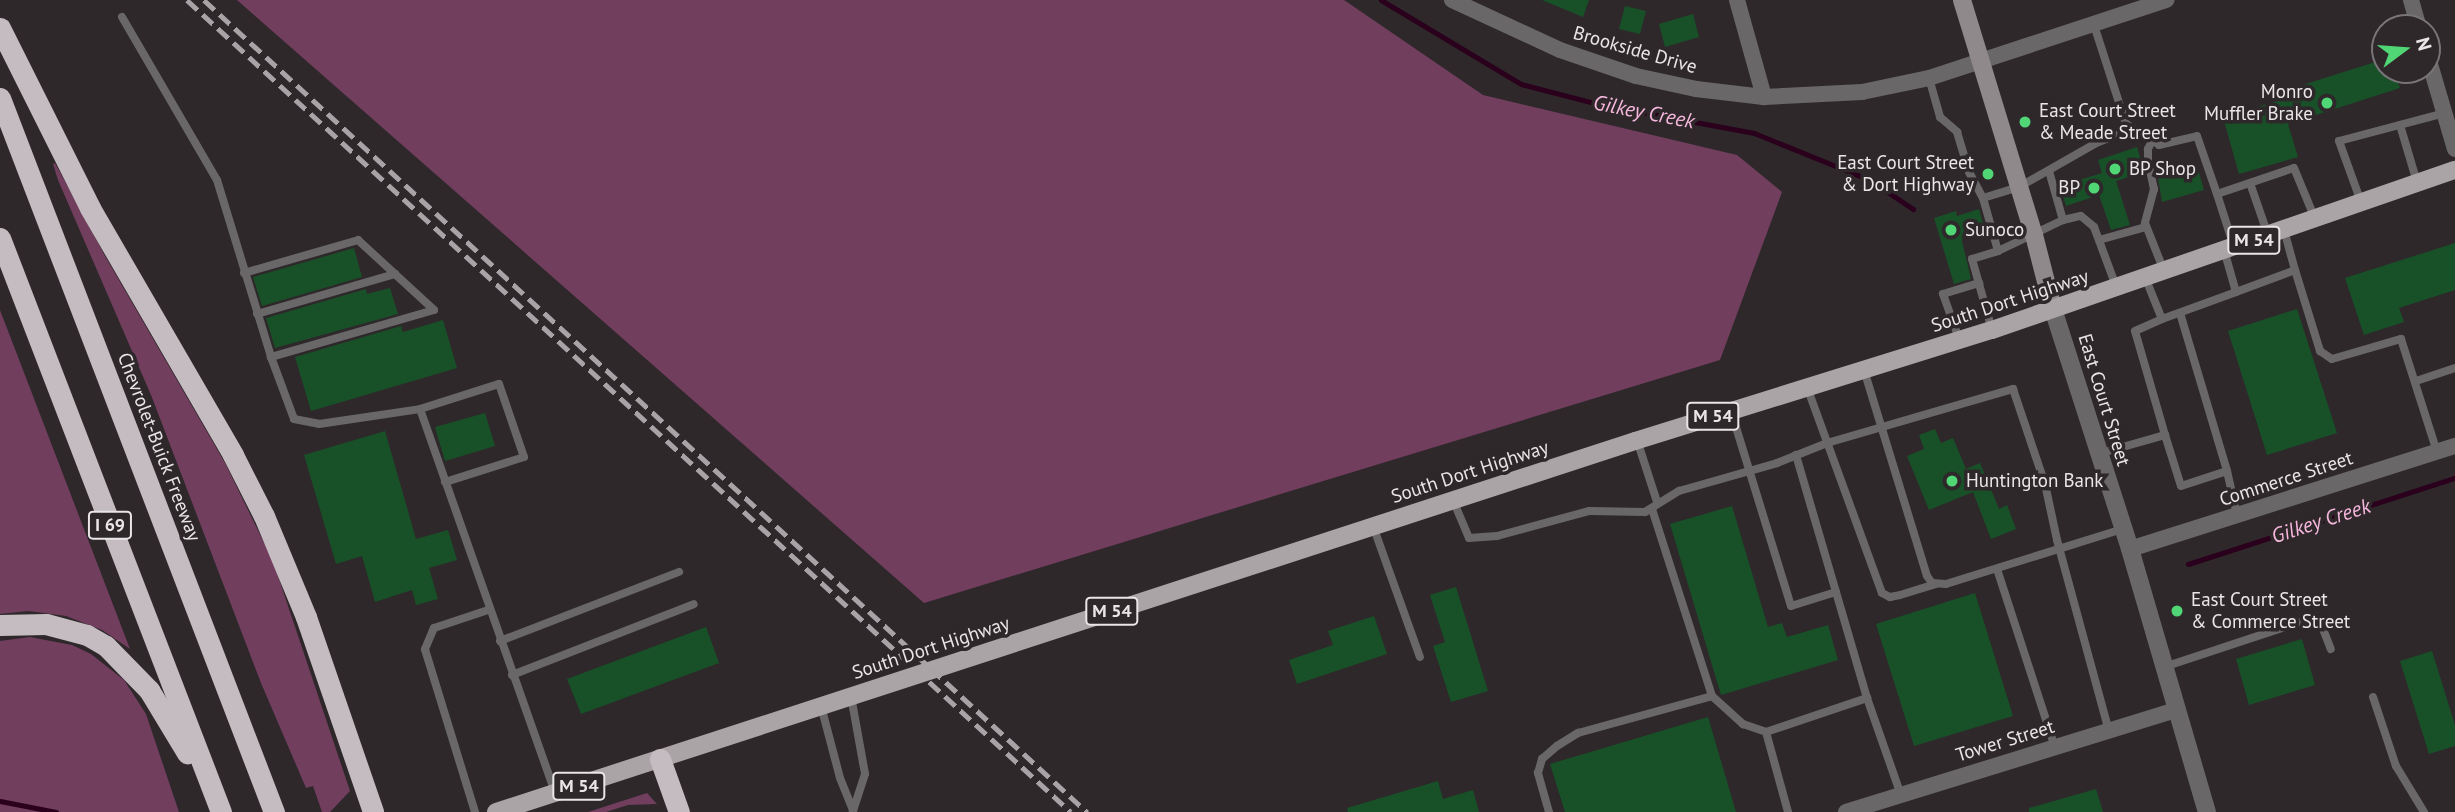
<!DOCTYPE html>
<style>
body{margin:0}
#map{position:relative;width:2455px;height:812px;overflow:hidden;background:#2e282b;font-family:"PT Sans",sans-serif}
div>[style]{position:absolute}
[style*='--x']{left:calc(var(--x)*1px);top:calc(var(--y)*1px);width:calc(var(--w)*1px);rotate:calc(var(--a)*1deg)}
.green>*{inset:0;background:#713e5e}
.stream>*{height:5px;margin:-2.5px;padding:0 2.5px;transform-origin:2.5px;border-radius:2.5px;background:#2a001c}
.building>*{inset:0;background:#185128}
.service>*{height:8px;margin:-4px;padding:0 4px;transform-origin:4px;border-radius:4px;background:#6a6769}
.minor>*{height:16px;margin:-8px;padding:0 8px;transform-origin:8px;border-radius:8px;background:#6a6769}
.tertiary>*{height:18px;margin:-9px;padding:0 9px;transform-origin:9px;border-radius:9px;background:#6a6769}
.secondary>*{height:18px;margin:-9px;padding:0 9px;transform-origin:9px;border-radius:9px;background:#8f898c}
.primary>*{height:18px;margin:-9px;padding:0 9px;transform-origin:9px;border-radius:9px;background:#aba4a7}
.motorway>*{height:21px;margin:-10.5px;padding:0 10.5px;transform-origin:10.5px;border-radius:10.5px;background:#c4bcc0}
.rail>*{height:5px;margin-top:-2.5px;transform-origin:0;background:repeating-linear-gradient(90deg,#a8a3a6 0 14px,transparent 0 21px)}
.dots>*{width:19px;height:19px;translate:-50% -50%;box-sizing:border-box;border:4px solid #2e282b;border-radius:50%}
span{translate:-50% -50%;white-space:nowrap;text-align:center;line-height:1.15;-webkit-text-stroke:7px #2e282b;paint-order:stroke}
.shield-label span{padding:2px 5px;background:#2e282b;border:2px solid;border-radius:5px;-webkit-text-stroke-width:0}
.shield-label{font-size:18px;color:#eae6e8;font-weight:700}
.street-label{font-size:19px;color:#eae6e8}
.poi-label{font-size:19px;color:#eae6e8}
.right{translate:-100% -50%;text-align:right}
.left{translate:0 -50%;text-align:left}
.water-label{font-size:21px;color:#f6b7dc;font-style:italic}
.north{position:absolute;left:2371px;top:14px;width:70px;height:70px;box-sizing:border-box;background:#2e282b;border:2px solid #797477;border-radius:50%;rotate:74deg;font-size:19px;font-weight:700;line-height:28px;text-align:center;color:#eae6e8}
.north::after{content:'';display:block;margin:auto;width:24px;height:32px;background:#50d674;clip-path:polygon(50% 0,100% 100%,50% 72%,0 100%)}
</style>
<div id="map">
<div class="green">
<i style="clip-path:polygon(237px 0,1344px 0,1483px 95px,1737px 155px,1782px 192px,1720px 360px,924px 603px)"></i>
<i style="clip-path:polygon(55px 163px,105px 256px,225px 463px,273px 561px,350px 791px,330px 812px,322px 812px,313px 786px,306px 788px,261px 683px,151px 395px,58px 180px,53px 164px)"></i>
<i style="clip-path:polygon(0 310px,130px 649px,102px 630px,66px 616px,28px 611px,0 614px)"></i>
<i style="clip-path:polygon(30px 637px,72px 645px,91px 654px,124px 680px,146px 714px,179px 812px,0 812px,0 641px)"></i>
<i style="clip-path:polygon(647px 793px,657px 804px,628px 805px,606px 812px,588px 812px)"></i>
</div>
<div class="stream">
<i style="--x:1381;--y:0;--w:163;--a:31"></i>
<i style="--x:1521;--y:84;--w:80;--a:14.6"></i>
<i style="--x:1598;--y:104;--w:159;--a:10.5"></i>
<i style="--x:1754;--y:133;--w:125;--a:22.1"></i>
<i style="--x:1870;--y:180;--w:52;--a:34"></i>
<i style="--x:2188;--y:564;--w:281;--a:-17.9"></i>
<i style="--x:0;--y:801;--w:57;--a:11.1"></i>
</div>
<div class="building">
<i style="clip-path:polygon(1542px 0,1589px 0,1583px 17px)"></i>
<i style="clip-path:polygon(1625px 6px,1646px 11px,1640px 34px,1619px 29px)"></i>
<i style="clip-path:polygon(1693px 14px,1699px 37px,1665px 47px,1659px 24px)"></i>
<i style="clip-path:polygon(2385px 59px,2385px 70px,2394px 70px,2400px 88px,2288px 124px,2298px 157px,2239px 174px,2223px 117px,2298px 95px,2296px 87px)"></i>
<i style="clip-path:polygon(2137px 147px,2144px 172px,2116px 181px,2130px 225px,2111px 230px,2099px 195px,2066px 206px,2060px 186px,2102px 173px,2098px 160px)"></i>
<i style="clip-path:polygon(2197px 166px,2204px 190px,2162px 202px,2157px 171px,2170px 167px,2172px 173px)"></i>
<i style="clip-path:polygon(1979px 209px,1985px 230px,1963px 236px,1962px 241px,1971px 279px,1954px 284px,1934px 218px,1956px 211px,1957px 216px)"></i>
<i style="clip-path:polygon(2455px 243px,2455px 290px,2399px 308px,2404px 322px,2364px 335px,2345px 278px)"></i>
<i style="clip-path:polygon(354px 248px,362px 277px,262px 306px,253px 277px)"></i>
<i style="clip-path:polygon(390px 288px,398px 314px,275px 348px,266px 318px,366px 289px,367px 294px)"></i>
<i style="clip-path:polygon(2297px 309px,2337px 433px,2267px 455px,2228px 331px)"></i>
<i style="clip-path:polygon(443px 320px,457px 368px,311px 411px,295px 357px,401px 326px,403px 332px)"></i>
<i style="clip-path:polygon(485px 413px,495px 446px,445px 461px,435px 427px)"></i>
<i style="clip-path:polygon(1935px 429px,1941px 443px,1953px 438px,1966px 469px,1980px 463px,1999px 509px,2007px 505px,2016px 529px,1991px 539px,1973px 492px,1929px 510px,1907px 456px,1924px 449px,1919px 435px)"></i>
<i style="clip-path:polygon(385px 431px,416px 539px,448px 530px,457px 560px,429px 568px,438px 599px,416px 605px,412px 590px,375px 602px,362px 556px,336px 564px,304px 455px)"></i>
<i style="clip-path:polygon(1732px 506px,1768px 627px,1782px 623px,1787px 637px,1828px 625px,1838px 660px,1721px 695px,1670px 524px)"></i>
<i style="clip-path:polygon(1456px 587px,1488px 691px,1451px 702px,1433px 646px,1445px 642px,1430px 595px)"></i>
<i style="clip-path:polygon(1975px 593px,2013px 716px,1914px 746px,1876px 624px)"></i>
<i style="clip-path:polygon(1374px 616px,1387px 654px,1297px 684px,1289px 660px,1333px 645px,1328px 631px)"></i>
<i style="clip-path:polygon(706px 627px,719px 663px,581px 714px,567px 679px)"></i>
<i style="clip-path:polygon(2302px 639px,2315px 685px,2249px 705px,2236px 659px)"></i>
<i style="clip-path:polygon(2432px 651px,2455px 725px,2455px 746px,2429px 754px,2400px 661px)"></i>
<i style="clip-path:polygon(1708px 717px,1736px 812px,1565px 812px,1550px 764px)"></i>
<i style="clip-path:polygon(1438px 781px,1443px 799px,1473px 790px,1479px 812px,1348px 812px,1347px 808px)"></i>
<i style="clip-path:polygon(2096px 789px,2103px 812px,2029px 812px,2029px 808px)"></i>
</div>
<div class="service">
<i style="--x:122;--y:17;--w:189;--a:59.8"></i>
<i style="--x:217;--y:180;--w:185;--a:73"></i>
<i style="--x:271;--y:357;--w:66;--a:69.6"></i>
<i style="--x:294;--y:419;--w:25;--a:11"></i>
<i style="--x:319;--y:424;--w:102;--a:-8.4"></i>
<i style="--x:420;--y:409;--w:407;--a:70.6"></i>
<i style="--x:2094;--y:25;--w:104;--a:72.1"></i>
<i style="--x:2126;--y:124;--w:39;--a:32"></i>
<i style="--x:2159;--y:145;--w:39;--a:-13"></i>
<i style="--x:2197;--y:136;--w:61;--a:71"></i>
<i style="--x:2217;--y:194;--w:81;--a:-18.7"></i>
<i style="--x:2294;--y:168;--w:55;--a:67.6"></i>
<i style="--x:1929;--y:78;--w:41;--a:74.2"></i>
<i style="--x:1940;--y:117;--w:23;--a:41"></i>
<i style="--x:1957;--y:132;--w:42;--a:73.3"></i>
<i style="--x:1969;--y:172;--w:30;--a:62"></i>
<i style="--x:2400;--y:125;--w:59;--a:73.4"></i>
<i style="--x:2152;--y:141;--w:9;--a:117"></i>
<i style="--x:2148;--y:149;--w:12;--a:90"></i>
<i style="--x:2148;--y:161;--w:29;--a:78"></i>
<i style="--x:2154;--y:189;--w:35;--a:105"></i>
<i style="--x:2145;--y:223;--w:52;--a:68.4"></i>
<i style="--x:2049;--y:171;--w:51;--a:74.1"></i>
<i style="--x:2063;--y:220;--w:72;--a:154.5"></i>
<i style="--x:1998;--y:251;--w:55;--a:-105.8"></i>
<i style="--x:1983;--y:198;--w:38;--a:-17"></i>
<i style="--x:2019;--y:187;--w:89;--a:-29.7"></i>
<i style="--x:2096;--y:143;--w:40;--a:-21"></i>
<i style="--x:2250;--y:183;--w:55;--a:70.9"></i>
<i style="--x:2217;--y:194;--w:56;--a:72.2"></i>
<i style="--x:2361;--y:202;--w:65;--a:-109.8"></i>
<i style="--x:2339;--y:141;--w:110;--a:-14.8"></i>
<i style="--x:2063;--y:220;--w:18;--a:-13"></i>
<i style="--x:2081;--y:216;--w:17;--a:40"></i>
<i style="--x:2094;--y:227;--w:63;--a:69.6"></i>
<i style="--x:2099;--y:240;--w:49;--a:-15.5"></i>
<i style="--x:2295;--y:270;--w:85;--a:72.8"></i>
<i style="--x:2320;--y:351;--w:14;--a:34"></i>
<i style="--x:2332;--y:359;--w:72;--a:-16.2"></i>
<i style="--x:2401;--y:339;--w:119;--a:72.3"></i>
<i style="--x:244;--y:273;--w:119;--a:-16.1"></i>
<i style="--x:358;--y:240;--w:103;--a:42.6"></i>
<i style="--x:434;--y:310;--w:170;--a:163.9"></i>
<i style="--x:2145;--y:277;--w:45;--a:68"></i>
<i style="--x:2162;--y:319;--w:79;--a:-20"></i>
<i style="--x:2236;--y:292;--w:44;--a:-105.9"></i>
<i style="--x:2236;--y:292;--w:63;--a:-20.4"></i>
<i style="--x:2295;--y:270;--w:41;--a:-105.4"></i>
<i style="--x:2180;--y:313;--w:165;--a:73.4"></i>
<i style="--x:257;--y:314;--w:144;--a:-16.2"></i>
<i style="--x:1992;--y:330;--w:74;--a:-105.7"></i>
<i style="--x:1972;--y:259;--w:27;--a:-17"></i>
<i style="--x:1959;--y:339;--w:48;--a:-109.6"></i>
<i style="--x:1943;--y:294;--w:38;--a:-17"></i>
<i style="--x:1864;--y:370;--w:215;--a:73"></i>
<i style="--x:1927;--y:576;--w:9;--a:54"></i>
<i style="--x:1932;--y:583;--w:14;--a:4"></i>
<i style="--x:1946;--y:584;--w:185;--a:-17.3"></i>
<i style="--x:2416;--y:381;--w:41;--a:-18.4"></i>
<i style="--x:1807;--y:387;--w:219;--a:70"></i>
<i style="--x:1882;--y:593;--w:9;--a:27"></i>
<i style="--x:1890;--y:597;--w:10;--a:-11"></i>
<i style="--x:1900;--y:595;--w:37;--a:-17"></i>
<i style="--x:420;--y:409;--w:83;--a:-17.6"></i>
<i style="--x:499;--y:384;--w:77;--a:71.1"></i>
<i style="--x:524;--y:457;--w:83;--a:162.4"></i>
<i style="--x:1731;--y:411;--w:204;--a:72.9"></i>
<i style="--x:1791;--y:606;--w:47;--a:-17.3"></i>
<i style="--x:1836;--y:592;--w:143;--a:-106.3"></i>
<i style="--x:2165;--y:435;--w:53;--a:72.6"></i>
<i style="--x:2181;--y:486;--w:48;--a:-18.1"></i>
<i style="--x:2227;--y:471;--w:45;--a:77.2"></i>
<i style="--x:1637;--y:440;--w:65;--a:72.1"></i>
<i style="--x:2098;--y:454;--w:70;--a:-15.8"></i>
<i style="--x:2165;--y:435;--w:108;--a:-106.1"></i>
<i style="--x:2135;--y:331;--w:30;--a:-24"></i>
<i style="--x:1453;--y:500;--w:41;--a:67.2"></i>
<i style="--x:1469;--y:538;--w:28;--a:-4"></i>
<i style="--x:1497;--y:536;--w:95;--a:-15.2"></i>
<i style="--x:1589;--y:511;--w:56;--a:1"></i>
<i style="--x:1645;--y:512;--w:40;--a:-32"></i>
<i style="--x:1679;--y:491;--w:102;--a:-15.9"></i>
<i style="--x:1777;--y:463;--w:54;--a:-21.8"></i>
<i style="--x:1827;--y:443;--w:194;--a:-16.2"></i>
<i style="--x:2013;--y:389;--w:100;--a:71.4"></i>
<i style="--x:2045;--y:484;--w:57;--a:77.9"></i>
<i style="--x:2057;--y:540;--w:198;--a:74.8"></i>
<i style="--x:1652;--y:509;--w:196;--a:72.2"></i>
<i style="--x:1373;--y:526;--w:139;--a:70.3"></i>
<i style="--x:1997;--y:569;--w:188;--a:72"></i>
<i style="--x:1836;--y:592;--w:110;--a:73.7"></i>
<i style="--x:1867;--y:698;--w:103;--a:70.7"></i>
<i style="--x:500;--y:641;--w:192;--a:-21.1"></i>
<i style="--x:2164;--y:667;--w:156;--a:-18.3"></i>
<i style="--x:2312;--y:618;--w:9;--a:21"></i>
<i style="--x:2320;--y:621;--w:30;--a:69"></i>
<i style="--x:512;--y:675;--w:195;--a:-21.3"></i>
<i style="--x:851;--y:696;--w:79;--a:79.8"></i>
<i style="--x:865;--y:774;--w:40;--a:108"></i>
<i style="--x:2373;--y:697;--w:73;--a:71.6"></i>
<i style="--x:2396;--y:766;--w:54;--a:58.7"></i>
<i style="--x:821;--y:706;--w:74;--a:75.2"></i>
<i style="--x:840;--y:778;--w:35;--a:68"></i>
<i style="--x:1766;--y:732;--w:107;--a:-18.6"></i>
<i style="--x:475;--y:812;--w:170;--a:-107.1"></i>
<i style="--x:425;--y:649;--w:23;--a:-67"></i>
<i style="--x:434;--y:628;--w:57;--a:-18.4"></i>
<i style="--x:1549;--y:812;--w:41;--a:-105.8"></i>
<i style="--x:1538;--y:773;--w:15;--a:-74"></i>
<i style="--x:1542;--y:759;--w:20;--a:-41"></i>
<i style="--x:1557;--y:746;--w:25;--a:-32"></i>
<i style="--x:1578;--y:733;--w:139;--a:-15.4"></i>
<i style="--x:1712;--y:696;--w:42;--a:42.1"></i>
<i style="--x:1743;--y:724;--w:24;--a:19"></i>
<i style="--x:1766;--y:732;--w:83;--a:74.6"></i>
</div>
<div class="minor">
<i style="--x:1452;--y:0;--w:119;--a:24.8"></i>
<i style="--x:1560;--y:50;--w:80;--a:18.9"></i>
<i style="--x:1636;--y:76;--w:61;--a:12.2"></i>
<i style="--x:1696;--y:89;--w:68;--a:6.7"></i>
<i style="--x:1764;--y:97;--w:98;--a:-2.9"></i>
<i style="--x:1862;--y:92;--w:68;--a:-11.8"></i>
<i style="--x:1929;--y:78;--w:250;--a:-18.2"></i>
<i style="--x:1737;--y:0;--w:101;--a:74.4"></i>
<i style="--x:2411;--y:0;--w:29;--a:74"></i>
<i style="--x:2427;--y:54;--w:99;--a:73.6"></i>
<i style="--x:2130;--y:549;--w:341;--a:-17.6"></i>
<i style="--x:1846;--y:812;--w:344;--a:-17.2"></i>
</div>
<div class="tertiary">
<i style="--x:2053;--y:309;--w:252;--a:72.2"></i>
<i style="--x:2130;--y:549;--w:274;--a:73.7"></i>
</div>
<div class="secondary">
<i style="--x:1962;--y:0;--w:246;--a:73"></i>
<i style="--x:2034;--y:235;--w:76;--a:75.6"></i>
</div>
<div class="primary">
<i style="--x:496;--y:812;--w:1198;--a:-18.04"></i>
<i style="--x:1635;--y:441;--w:374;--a:-17.3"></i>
<i style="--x:1992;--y:330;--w:490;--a:-19.1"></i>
</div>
<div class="motorway">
<i style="--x:0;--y:28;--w:201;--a:63.4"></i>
<i style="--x:90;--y:208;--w:285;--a:59.9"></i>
<i style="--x:233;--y:455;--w:68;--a:63.1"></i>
<i style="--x:264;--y:516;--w:109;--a:67.4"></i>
<i style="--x:306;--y:617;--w:206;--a:71"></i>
<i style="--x:0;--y:98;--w:765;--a:69.01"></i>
<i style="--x:0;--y:238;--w:615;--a:68.94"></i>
<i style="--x:0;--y:625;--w:46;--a:-1.2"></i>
<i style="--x:46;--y:624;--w:42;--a:15"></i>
<i style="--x:87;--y:635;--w:22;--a:30"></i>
<i style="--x:106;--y:646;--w:62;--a:45.7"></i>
<i style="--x:149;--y:690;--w:74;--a:58.9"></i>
<i style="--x:660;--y:759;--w:56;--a:70.3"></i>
</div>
<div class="rail">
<i style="--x:187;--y:0;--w:1200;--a:42.57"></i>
<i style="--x:204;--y:0;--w:1200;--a:42.6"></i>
</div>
<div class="dots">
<i style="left:2327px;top:103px;background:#50d674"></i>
<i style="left:2025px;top:122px;background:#50d674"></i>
<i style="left:2115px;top:169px;background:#50d674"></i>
<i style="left:1988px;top:174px;background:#50d674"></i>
<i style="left:2094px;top:188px;background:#50d674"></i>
<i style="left:1951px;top:230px;background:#50d674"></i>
<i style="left:1952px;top:481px;background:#50d674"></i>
<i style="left:2177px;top:611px;background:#50d674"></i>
</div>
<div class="shield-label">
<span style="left:2254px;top:240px">M 54</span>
<span style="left:1713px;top:416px">M 54</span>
<span style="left:110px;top:525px">I 69</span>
<span style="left:1112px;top:611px">M 54</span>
<span style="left:579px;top:786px">M 54</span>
</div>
<div class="street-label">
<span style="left:1635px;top:50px;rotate:16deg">Brookside Drive</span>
<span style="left:2010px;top:301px;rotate:-18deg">South Dort Highway</span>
<span style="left:2104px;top:400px;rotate:73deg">East Court Street</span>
<span style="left:159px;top:447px;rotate:69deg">Chevrolet-Buick Freeway</span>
<span style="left:1470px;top:472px;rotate:-18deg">South Dort Highway</span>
<span style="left:2286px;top:479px;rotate:-18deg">Commerce Street</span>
<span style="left:931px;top:648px;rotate:-18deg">South Dort Highway</span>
<span style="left:2005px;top:741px;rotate:-17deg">Tower Street</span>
</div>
<div class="poi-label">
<span class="right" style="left:2313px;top:103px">Monro<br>Muffler Brake</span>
<span class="left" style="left:2039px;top:122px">East Court Street<br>&amp; Meade Street</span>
<span class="right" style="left:1974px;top:174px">East Court Street<br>&amp; Dort Highway</span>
<span class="left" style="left:2129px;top:169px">BP Shop</span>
<span class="right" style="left:2080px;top:188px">BP</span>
<span class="left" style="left:1965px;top:230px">Sunoco</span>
<span class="left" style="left:1966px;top:481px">Huntington Bank</span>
<span class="left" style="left:2191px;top:611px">East Court Street<br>&amp; Commerce Street</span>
</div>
<div class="water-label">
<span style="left:1644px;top:112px;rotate:11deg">Gilkey Creek</span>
<span style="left:2321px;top:521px;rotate:-18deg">Gilkey Creek</span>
</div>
<div class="north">N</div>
</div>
